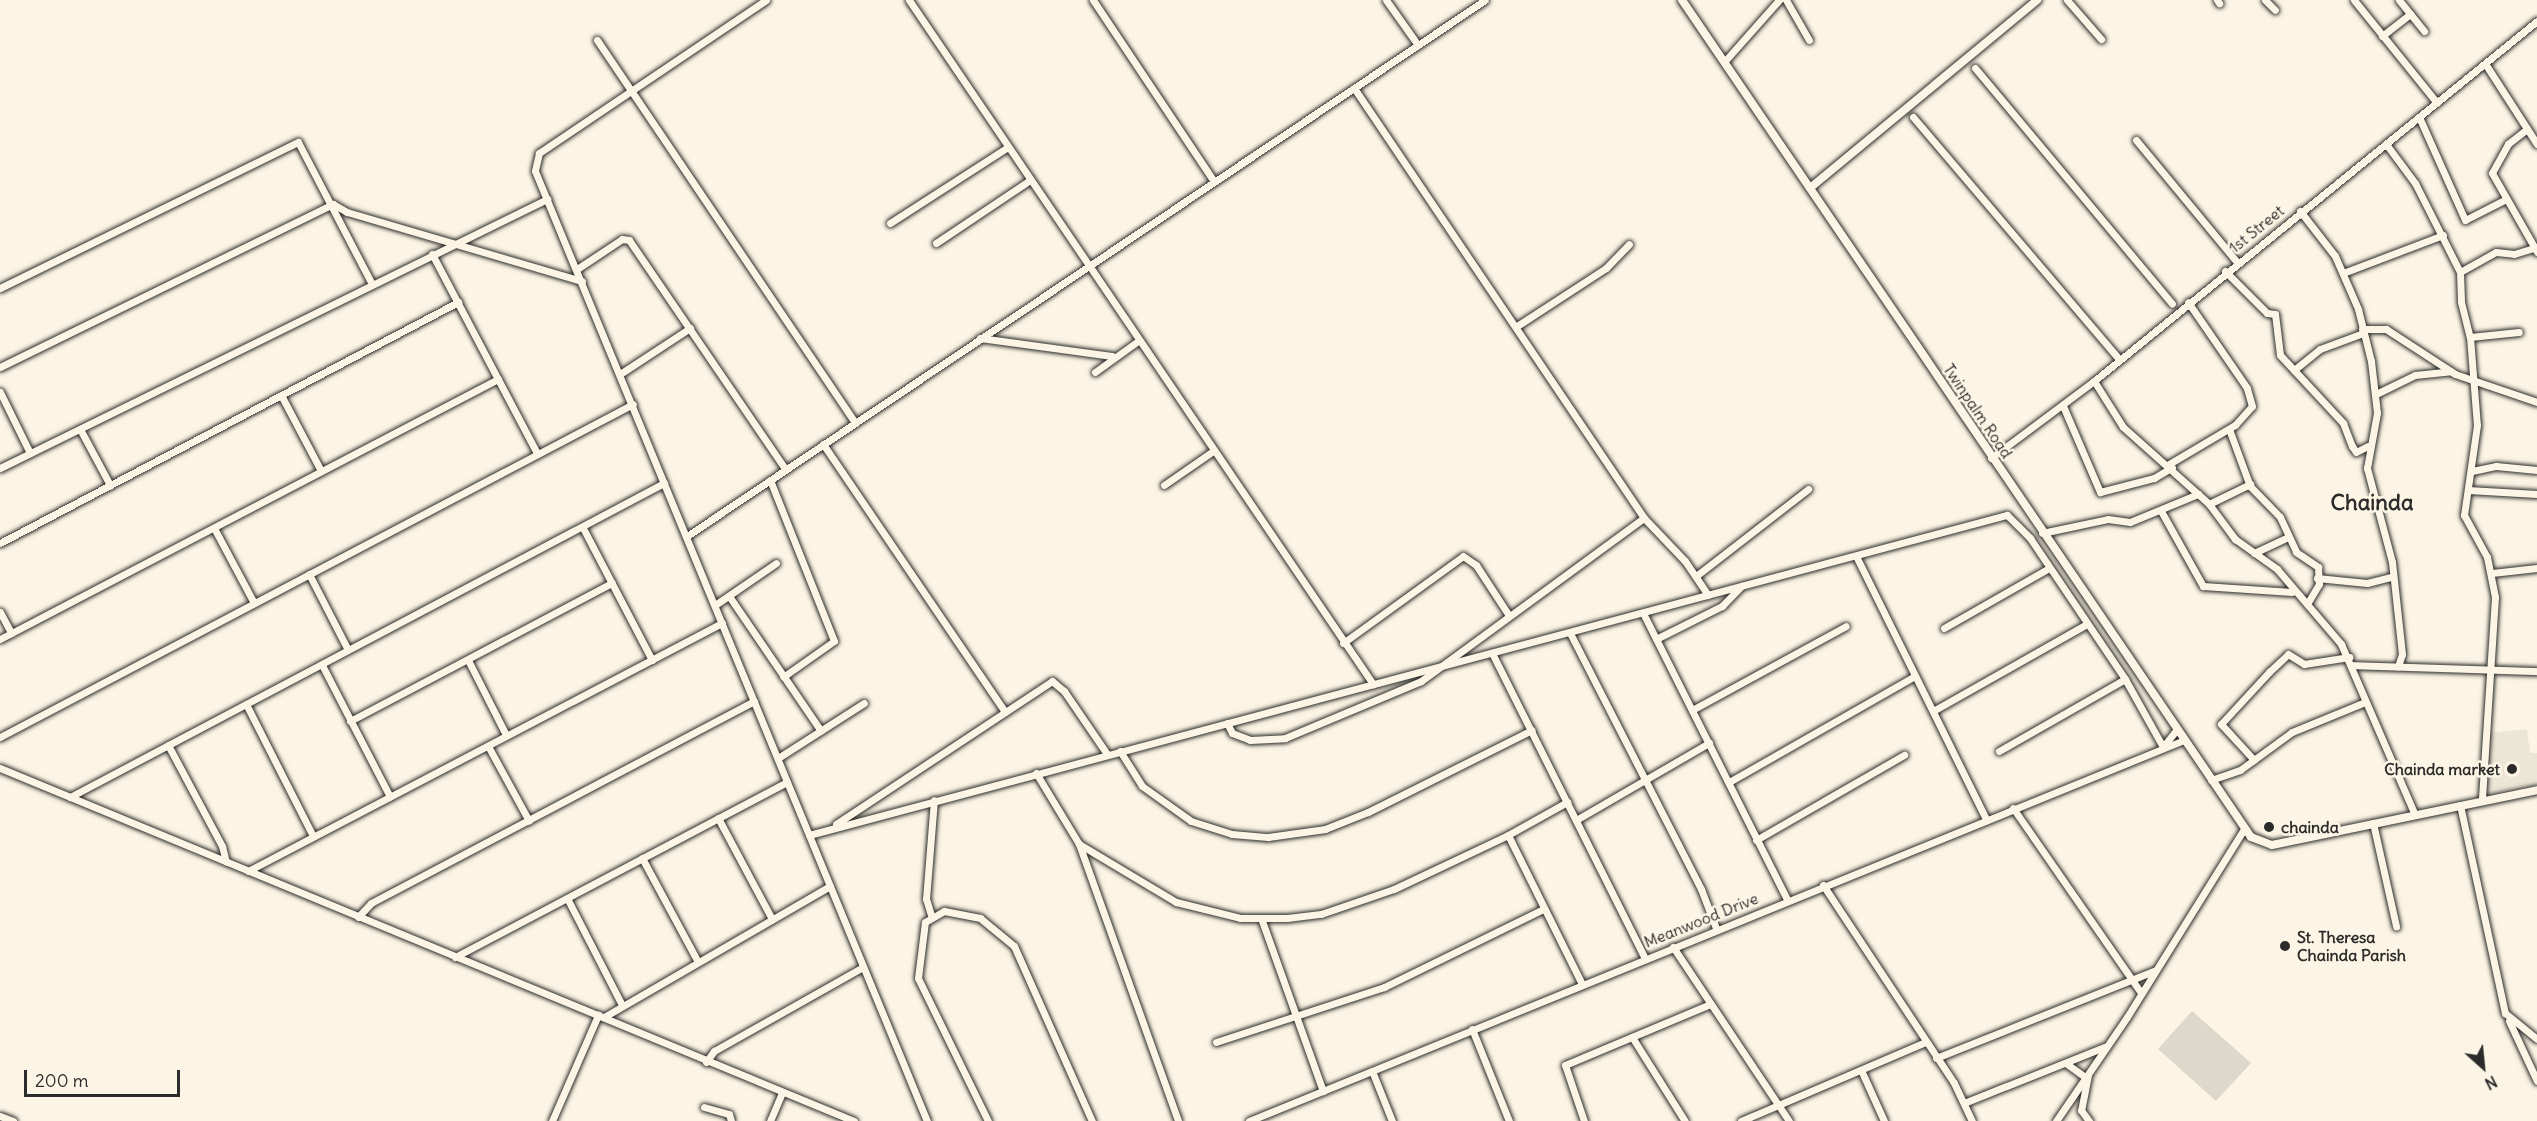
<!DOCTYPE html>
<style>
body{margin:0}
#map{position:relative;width:2537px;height:1121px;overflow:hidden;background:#fcf5e5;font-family:Delius,sans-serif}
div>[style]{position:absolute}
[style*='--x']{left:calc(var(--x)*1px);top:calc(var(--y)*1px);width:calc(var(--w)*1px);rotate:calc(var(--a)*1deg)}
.built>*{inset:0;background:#ece6d7}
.green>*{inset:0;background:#ded8ca}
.roads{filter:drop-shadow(0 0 2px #2b2b2b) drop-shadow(0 0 2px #2b2b2b)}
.minor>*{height:7px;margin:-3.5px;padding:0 3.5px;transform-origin:3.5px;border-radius:3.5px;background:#fcf5e5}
.major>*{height:8px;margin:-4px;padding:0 4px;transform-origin:4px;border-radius:4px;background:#fcf5e5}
.dots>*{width:16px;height:16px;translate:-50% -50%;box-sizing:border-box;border:3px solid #fcf5e5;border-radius:50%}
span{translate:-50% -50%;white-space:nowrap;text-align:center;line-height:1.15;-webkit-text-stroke:5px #fcf5e5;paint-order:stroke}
.street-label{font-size:16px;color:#2b2b2b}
.poi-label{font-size:16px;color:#2b2b2b;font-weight:700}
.right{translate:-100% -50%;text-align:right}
.left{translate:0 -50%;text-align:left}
.district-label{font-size:22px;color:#2b2b2b;font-weight:700}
.north{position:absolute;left:2453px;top:1037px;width:60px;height:60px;-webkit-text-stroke:4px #fcf5e5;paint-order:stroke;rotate:153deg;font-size:16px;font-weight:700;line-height:24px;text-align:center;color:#2b2b2b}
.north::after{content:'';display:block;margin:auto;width:21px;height:27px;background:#2b2b2b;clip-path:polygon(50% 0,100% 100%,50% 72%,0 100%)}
.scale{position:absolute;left:24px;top:1070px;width:156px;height:27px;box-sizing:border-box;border:3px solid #2b2b2b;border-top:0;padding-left:8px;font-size:18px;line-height:21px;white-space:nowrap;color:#2b2b2b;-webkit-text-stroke:4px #fcf5e5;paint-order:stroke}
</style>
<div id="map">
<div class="built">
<i style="clip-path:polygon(2527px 729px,2530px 753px,2537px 753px,2537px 784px,2486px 794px,2489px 733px)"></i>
</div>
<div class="green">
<i style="clip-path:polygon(2192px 1011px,2251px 1063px,2216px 1101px,2158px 1049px)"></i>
</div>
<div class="roads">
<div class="minor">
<i style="--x:766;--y:0;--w:274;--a:146"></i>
<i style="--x:539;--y:153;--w:18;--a:103"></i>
<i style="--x:535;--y:171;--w:1028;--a:67.58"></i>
<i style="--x:909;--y:0;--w:827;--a:55.85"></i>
<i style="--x:1093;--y:0;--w:216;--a:56.3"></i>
<i style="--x:1386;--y:0;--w:55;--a:54.6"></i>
<i style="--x:1786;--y:0;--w:46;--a:60.1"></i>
<i style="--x:2067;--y:0;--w:52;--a:48.9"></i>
<i style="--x:2217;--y:0;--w:4;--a:56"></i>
<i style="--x:2265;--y:0;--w:14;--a:45"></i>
<i style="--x:2354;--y:0;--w:132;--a:51.1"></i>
<i style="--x:2399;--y:0;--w:40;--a:51"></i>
<i style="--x:2382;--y:36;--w:36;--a:-38"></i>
<i style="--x:597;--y:40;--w:461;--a:56"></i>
<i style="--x:1724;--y:62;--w:83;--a:-48.4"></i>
<i style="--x:2486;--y:65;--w:94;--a:57.2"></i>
<i style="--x:1975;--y:68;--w:307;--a:50.1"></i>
<i style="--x:1354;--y:88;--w:519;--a:56"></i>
<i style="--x:1644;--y:518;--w:59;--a:46.4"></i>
<i style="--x:1685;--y:561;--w:41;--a:55.9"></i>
<i style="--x:1913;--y:117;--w:315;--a:49.6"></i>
<i style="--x:2419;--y:117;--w:113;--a:65.9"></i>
<i style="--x:2465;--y:220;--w:46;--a:-27.1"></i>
<i style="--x:2527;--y:129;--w:24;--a:142"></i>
<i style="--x:2508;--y:144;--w:33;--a:119"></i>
<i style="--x:2492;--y:173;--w:91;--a:60.3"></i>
<i style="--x:2136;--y:140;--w:158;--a:50.4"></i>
<i style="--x:2386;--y:144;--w:49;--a:53.4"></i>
<i style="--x:2415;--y:183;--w:100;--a:63.2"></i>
<i style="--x:2460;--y:272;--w:30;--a:88"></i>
<i style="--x:2461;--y:302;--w:36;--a:76"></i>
<i style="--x:2470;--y:337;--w:88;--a:85.5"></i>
<i style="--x:2477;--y:425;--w:91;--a:98.2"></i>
<i style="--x:2464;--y:515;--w:48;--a:61.3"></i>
<i style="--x:2487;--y:557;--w:41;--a:78.7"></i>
<i style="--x:2495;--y:597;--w:203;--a:93.7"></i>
<i style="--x:2300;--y:211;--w:57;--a:52.1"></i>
<i style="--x:2335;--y:256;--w:58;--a:66.5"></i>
<i style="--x:2358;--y:309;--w:54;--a:76"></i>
<i style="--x:2371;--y:361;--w:52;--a:83.4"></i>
<i style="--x:2377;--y:413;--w:56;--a:100.3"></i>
<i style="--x:2367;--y:468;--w:97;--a:75.1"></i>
<i style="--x:2392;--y:562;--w:93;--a:83.8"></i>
<i style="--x:2402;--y:654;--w:13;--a:108"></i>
<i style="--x:890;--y:223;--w:140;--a:-32.8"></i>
<i style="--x:936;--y:243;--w:113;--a:-33.8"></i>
<i style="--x:432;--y:254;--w:225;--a:62.2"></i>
<i style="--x:577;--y:269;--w:54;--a:-33.7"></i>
<i style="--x:622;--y:239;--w:7;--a:8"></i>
<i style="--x:629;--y:240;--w:277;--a:55.7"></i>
<i style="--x:2225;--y:271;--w:59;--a:45"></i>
<i style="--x:2267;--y:313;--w:8;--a:7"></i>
<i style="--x:2275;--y:314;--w:41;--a:83"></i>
<i style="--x:2280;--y:355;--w:93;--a:47.2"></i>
<i style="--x:2343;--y:423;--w:25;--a:69"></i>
<i style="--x:2352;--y:446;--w:7;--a:56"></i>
<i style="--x:2356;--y:452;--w:13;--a:-27"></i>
<i style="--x:2460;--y:272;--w:41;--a:-29.1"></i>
<i style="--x:2496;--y:252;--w:18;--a:6"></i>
<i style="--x:2514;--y:254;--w:24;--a:-17"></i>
<i style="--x:2343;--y:273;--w:107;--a:-20.8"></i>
<i style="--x:0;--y:288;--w:332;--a:-26.1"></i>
<i style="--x:298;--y:142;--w:160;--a:62.5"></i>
<i style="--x:1517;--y:326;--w:106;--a:-33.1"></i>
<i style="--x:1606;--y:268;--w:33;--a:-46"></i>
<i style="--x:2362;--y:329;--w:24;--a:0"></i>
<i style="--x:2386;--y:329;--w:82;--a:33.1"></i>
<i style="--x:2455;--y:374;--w:87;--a:18.9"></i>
<i style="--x:2470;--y:337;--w:49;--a:-5.8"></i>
<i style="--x:980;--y:338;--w:133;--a:7.8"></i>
<i style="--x:0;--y:367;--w:371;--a:-26.1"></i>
<i style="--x:333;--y:204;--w:16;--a:30"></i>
<i style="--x:347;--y:212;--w:245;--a:16.4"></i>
<i style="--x:2294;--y:370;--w:33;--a:-39"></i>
<i style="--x:2320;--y:349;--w:46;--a:-20.4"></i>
<i style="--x:1095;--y:372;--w:53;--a:-35.8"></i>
<i style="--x:620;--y:374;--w:84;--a:-33.3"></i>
<i style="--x:2094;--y:381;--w:54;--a:57.8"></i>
<i style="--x:2123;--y:427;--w:115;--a:41.8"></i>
<i style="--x:2209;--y:504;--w:44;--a:53.4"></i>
<i style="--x:2235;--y:539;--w:52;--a:35.5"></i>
<i style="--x:2277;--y:569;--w:99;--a:49.5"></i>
<i style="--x:2341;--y:644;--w:186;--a:66.6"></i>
<i style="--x:0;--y:392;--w:68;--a:63.8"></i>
<i style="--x:2376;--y:394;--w:43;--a:-26"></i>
<i style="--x:2415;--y:375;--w:36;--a:-6"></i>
<i style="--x:281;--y:395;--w:86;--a:62.2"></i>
<i style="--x:2063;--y:406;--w:94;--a:66.7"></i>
<i style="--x:2100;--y:492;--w:56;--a:-14.5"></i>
<i style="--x:2154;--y:478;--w:21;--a:-31"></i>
<i style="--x:80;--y:429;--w:64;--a:61.8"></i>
<i style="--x:2229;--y:429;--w:61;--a:69.8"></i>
<i style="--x:2250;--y:486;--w:43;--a:45.9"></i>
<i style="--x:2280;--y:517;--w:38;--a:65"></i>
<i style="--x:2296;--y:552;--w:27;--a:34"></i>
<i style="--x:2318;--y:567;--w:17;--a:87"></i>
<i style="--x:2319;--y:584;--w:23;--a:121"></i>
<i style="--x:823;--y:444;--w:324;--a:55.8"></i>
<i style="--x:1991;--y:458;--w:129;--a:-36.8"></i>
<i style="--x:2094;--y:381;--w:571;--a:-39.1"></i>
<i style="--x:2169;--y:464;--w:77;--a:-30.6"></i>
<i style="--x:2235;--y:425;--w:25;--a:-48"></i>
<i style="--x:2252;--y:406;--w:19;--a:-106"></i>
<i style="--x:2247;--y:388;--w:104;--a:-124.5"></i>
<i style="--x:0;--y:468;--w:610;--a:-26.19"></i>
<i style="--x:2472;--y:471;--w:25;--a:-12"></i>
<i style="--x:2496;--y:466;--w:41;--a:5.6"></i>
<i style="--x:770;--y:480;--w:173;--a:68.3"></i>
<i style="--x:834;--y:641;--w:62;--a:144.8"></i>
<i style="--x:1164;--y:485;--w:60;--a:-34.8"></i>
<i style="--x:2468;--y:490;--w:69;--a:3.3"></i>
<i style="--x:2209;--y:504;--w:46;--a:-26"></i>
<i style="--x:2161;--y:511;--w:86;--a:60.8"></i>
<i style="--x:2203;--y:586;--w:89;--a:3.9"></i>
<i style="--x:214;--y:528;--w:85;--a:61.9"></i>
<i style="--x:583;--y:528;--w:149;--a:62.4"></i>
<i style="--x:2042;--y:533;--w:67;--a:-12"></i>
<i style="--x:2108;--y:519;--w:22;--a:8"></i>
<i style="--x:2130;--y:522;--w:74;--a:-22.4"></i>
<i style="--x:687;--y:536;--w:961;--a:-33.89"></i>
<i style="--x:0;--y:543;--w:518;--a:-27.75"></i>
<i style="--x:2254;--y:553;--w:38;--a:-25"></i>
<i style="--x:1856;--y:556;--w:293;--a:63.7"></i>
<i style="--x:2492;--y:573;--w:45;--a:-6.3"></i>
<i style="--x:309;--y:574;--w:85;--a:62.8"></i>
<i style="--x:1696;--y:576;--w:142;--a:-37.8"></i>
<i style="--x:2317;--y:578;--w:50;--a:5.7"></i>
<i style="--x:2367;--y:583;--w:25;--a:-14"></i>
<i style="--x:729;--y:596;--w:163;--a:55.7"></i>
<i style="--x:715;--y:605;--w:74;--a:-34.5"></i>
<i style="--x:0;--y:612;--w:24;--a:62"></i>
<i style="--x:1643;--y:613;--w:320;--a:63.3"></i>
<i style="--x:1944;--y:628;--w:121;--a:-29.7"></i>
<i style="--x:1570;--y:633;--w:288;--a:62.9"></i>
<i style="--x:1701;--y:889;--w:42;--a:69"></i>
<i style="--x:0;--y:639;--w:562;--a:-27.57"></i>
<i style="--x:1656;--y:639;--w:74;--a:-26.6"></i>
<i style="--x:1722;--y:606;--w:28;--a:-46"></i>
<i style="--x:1343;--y:643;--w:148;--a:-35.9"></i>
<i style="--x:1463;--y:556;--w:16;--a:35"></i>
<i style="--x:1476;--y:565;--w:59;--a:56.9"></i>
<i style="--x:1492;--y:653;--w:341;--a:63.4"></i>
<i style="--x:468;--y:660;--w:84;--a:63.1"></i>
<i style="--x:322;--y:665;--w:148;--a:62.7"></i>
<i style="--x:2352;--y:665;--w:185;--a:1.9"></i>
<i style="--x:246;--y:704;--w:148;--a:63.1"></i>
<i style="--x:1692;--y:710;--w:175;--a:-28.6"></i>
<i style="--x:1933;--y:711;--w:177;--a:-29.5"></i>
<i style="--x:350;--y:721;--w:296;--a:-27.8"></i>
<i style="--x:1227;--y:723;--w:11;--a:63"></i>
<i style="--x:1232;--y:733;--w:19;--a:21"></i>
<i style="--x:1250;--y:740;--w:35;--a:-3"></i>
<i style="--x:1285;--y:738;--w:147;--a:-22.7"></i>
<i style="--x:1421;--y:681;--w:276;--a:-36.2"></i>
<i style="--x:0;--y:737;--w:715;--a:-27.75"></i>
<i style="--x:168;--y:745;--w:115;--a:61.9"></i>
<i style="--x:222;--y:846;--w:16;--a:76"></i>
<i style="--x:488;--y:746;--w:85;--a:61.3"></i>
<i style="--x:2163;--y:747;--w:23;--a:-52"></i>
<i style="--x:1120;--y:751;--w:41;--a:57.8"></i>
<i style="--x:1142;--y:786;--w:60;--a:35.5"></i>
<i style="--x:1191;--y:821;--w:43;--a:17.6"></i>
<i style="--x:1232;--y:834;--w:36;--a:5"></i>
<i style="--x:1268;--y:837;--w:58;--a:-8"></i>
<i style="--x:1325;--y:829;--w:46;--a:-21.6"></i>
<i style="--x:1368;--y:812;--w:183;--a:-26.6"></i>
<i style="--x:1999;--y:751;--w:145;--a:-29.7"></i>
<i style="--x:778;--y:758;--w:102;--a:-32.6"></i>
<i style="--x:2254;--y:760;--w:49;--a:-132.5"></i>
<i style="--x:2221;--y:724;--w:71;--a:-47.3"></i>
<i style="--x:2269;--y:672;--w:26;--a:-43"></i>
<i style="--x:2288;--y:654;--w:19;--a:32"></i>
<i style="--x:2304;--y:664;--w:46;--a:-8.8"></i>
<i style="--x:0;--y:768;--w:924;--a:22.46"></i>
<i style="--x:1036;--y:773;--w:83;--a:58.8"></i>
<i style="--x:1079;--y:844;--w:294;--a:70.3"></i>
<i style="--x:2211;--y:780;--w:31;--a:-19"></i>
<i style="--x:2240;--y:770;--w:64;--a:-36.2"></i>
<i style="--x:2292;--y:732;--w:79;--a:-22.3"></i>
<i style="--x:1729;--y:782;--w:214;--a:-29.7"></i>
<i style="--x:70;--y:797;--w:672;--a:-27.86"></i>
<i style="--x:2460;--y:805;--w:213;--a:77.8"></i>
<i style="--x:2505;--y:1013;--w:41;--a:39.1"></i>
<i style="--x:2013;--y:808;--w:225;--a:55.3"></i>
<i style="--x:718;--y:818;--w:115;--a:61.9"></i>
<i style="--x:1576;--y:820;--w:154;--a:-30.1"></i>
<i style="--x:2373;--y:823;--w:106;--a:77.4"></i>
<i style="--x:836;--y:824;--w:259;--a:-33.5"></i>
<i style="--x:1052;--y:681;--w:16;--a:40"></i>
<i style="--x:1064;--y:691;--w:76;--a:55.7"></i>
<i style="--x:809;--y:835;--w:1240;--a:-14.96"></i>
<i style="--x:2007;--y:515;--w:33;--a:45"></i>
<i style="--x:2030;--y:538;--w:170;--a:56"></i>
<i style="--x:2125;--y:679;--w:78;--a:60.8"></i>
<i style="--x:1508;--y:835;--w:68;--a:-29.2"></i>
<i style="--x:1756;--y:840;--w:171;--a:-29.9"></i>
<i style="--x:1079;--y:844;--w:113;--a:30.9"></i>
<i style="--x:1176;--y:902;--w:66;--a:14"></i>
<i style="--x:1240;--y:918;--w:47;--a:0"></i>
<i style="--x:1287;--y:918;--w:34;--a:-7"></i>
<i style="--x:1321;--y:914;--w:77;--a:-18.9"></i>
<i style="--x:1394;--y:889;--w:126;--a:-25.3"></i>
<i style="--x:1508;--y:835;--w:166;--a:63.6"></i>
<i style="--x:642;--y:858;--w:118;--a:61.7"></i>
<i style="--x:248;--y:871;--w:535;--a:-27.62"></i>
<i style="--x:1823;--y:885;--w:237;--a:56.5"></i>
<i style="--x:1954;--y:1083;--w:42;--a:64.7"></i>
<i style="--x:567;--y:898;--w:120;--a:62.8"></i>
<i style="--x:931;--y:915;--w:17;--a:-107"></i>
<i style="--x:926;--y:899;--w:99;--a:-85.4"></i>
<i style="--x:358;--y:917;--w:19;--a:-47"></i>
<i style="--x:371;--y:903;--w:433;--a:-27.8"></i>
<i style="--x:1261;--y:918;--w:184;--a:70.3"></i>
<i style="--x:1673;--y:947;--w:209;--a:56.3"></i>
<i style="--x:455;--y:957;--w:375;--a:-27.8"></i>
<i style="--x:604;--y:1017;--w:261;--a:-30.1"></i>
<i style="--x:2509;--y:1021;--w:66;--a:65"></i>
<i style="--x:1472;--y:1029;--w:99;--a:68.1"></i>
<i style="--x:1632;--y:1037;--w:99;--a:57.8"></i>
<i style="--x:1216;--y:1042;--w:177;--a:-18.1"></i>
<i style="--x:1384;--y:987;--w:177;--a:-26.1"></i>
<i style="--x:1936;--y:1058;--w:235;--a:-21.8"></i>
<i style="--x:706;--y:1062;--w:14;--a:-54"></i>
<i style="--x:714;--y:1051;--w:171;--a:-29.4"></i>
<i style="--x:2067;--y:1064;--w:22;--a:36"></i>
<i style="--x:1861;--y:1070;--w:56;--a:65.7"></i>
<i style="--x:1372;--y:1071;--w:54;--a:68.2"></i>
<i style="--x:2088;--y:1075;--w:36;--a:101"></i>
<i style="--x:2081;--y:1110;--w:14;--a:54"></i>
<i style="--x:1964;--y:1103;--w:151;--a:-21.8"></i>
<i style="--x:704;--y:1107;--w:26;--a:16"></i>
<i style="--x:729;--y:1114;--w:7;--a:74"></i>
<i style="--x:0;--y:1116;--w:14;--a:21"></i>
<i style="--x:552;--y:1121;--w:116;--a:-66.5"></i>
<i style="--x:770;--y:1121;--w:30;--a:-67"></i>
<i style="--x:988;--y:1121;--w:159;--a:-116.1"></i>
<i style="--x:918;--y:978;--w:56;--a:-82.9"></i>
<i style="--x:925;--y:922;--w:22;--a:-30"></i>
<i style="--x:944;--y:911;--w:37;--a:11"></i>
<i style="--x:980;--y:918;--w:44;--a:39.5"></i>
<i style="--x:1014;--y:946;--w:192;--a:66"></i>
<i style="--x:1249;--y:1121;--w:1010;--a:-22.17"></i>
<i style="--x:1584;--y:1121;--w:59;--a:-108.7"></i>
<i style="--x:1565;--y:1065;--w:157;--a:-22.8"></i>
<i style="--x:1741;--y:1121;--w:200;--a:-23.2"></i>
<i style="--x:2056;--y:1121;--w:126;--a:-55.7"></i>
<i style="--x:2127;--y:1017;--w:221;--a:-58.1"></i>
</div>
<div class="major">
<i style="--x:1682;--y:0;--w:1012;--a:55.79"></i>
<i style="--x:2251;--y:837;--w:22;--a:21"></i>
<i style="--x:2272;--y:845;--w:271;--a:-11.7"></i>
<i style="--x:1810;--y:188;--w:295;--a:-39.6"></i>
</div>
</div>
<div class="dots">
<i style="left:2512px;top:769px;background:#2b2b2b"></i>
<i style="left:2269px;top:827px;background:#2b2b2b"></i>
<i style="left:2285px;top:946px;background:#2b2b2b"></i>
</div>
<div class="street-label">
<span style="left:2256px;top:229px;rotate:-39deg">1st Street</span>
<span style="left:1978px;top:411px;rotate:56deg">Twinpalm Road</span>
<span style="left:1701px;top:920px;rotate:-22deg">Meanwood Drive</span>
</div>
<div class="poi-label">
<span class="right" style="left:2500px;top:769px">Chainda market</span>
<span class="left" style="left:2281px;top:827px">chainda</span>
<span class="left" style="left:2297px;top:946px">St. Theresa<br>Chainda Parish</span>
</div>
<div class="district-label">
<span style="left:2372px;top:503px">Chainda</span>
</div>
<div class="north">N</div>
<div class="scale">200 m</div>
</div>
